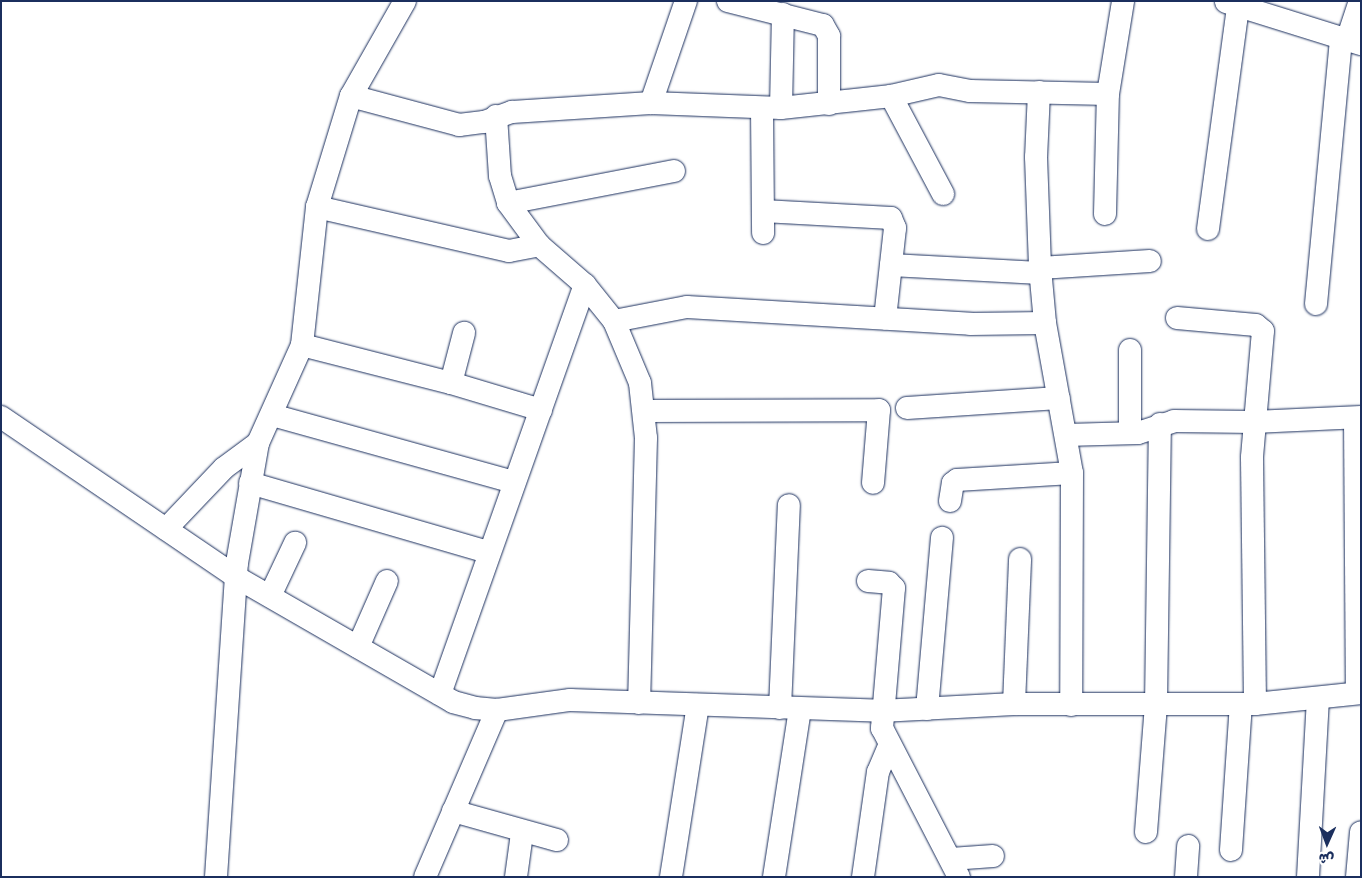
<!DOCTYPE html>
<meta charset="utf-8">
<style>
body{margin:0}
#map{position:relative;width:1362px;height:878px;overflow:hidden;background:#fff;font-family:"Comic Neue","Playpen Sans Arabic",sans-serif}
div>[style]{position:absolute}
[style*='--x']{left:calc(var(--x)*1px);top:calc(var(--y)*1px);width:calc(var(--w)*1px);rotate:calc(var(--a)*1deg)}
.roads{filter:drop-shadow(0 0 1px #1b2f5e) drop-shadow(0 0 1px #1b2f5e)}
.minor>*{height:22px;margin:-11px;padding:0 11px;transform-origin:11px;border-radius:11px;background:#fff}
span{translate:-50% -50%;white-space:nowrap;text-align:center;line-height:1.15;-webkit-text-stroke:4.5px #fff;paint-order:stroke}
.frame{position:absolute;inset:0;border:2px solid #1b2f5e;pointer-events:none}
.north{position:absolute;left:1302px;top:818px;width:50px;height:50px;-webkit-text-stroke:4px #fff;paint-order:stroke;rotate:182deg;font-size:14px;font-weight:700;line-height:20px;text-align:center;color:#1b2f5e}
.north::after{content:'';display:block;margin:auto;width:18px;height:22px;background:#1b2f5e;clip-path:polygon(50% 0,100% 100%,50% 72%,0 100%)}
</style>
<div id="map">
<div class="roads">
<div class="minor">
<i style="--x:728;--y:1;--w:98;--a:14.2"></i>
<i style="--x:823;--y:25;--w:13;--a:61"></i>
<i style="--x:829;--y:36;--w:68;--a:90"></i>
<i style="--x:1226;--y:2;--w:141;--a:17.3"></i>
<i style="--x:1347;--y:40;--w:41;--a:-71.6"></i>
<i style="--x:1039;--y:92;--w:65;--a:92.6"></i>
<i style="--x:1036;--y:157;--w:111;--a:87.9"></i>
<i style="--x:1040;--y:268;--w:55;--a:84.8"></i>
<i style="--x:1045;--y:323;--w:152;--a:79.8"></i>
<i style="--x:1072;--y:473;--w:232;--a:90.2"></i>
<i style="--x:351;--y:96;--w:112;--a:15"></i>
<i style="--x:459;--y:125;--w:25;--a:-7"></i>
<i style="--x:484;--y:122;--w:30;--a:-20"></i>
<i style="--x:512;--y:112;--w:139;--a:-3.7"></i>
<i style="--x:651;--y:103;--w:130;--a:2.2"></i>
<i style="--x:781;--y:108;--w:111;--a:-6.2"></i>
<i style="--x:891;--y:96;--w:49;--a:-12.9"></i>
<i style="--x:939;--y:85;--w:32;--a:11"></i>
<i style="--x:970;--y:91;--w:138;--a:1.2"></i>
<i style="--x:891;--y:96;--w:111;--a:62"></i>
<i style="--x:651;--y:103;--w:108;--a:-71.1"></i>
<i style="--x:762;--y:108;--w:125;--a:89.5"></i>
<i style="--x:781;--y:108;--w:94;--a:-88.8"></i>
<i style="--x:496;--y:116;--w:60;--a:86.2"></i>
<i style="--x:500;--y:176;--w:28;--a:73"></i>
<i style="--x:508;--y:203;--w:52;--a:53.6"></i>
<i style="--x:539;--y:245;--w:61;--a:41"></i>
<i style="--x:585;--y:285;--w:46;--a:51.1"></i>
<i style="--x:614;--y:321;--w:67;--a:67.2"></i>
<i style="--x:640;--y:383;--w:55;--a:83.8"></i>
<i style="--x:646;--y:438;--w:265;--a:91.5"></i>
<i style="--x:508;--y:203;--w:169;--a:-10.9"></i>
<i style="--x:317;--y:207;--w:197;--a:12.9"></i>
<i style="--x:509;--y:251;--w:31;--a:-11"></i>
<i style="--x:763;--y:211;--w:128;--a:3.1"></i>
<i style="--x:891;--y:218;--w:11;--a:68"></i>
<i style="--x:895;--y:228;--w:91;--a:96.3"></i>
<i style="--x:1105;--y:214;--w:120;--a:-88.6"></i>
<i style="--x:1108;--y:94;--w:94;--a:-80.8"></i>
<i style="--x:1208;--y:229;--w:225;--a:-82.3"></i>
<i style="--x:891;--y:265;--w:149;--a:3.1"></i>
<i style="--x:1040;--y:268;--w:110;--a:-3.6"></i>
<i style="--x:1316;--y:304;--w:267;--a:-84.6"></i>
<i style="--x:1177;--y:318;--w:79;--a:5.1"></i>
<i style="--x:1256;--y:325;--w:9;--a:41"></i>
<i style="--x:1263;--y:331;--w:127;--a:95"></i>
<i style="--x:1252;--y:458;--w:246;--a:89.3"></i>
<i style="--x:614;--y:321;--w:74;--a:-10.9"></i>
<i style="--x:687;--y:307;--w:284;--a:3.4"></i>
<i style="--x:970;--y:324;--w:75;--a:-0.8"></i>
<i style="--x:302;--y:345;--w:154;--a:14.3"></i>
<i style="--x:451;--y:383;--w:94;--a:16.7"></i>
<i style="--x:451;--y:383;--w:52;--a:-75.4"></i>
<i style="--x:907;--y:408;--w:152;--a:-3.8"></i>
<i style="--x:645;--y:411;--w:234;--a:-0.2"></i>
<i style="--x:879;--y:410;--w:73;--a:94.7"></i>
<i style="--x:272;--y:415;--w:251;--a:15.5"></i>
<i style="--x:1;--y:417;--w:284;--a:34.2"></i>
<i style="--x:236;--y:577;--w:250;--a:29.9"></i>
<i style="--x:453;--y:702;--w:23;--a:15"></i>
<i style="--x:475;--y:708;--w:22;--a:5"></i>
<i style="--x:497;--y:710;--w:74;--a:-7.8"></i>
<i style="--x:570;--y:700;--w:311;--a:2"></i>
<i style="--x:881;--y:711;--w:133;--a:-3"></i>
<i style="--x:1014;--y:704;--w:241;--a:0"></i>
<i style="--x:1255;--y:704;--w:107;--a:-5.9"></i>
<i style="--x:1355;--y:418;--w:275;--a:89.6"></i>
<i style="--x:1130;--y:433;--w:83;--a:-90"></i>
<i style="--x:1066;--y:435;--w:72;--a:-1.6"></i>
<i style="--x:1138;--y:433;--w:38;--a:-18"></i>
<i style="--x:1174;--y:421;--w:80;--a:0.7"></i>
<i style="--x:1254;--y:422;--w:107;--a:-2.7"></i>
<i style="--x:250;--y:483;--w:247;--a:16.2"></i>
<i style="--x:950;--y:501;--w:18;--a:-81"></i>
<i style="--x:953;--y:483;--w:5;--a:-37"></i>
<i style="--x:957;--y:480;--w:115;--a:-3.5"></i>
<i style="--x:166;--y:529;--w:84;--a:-46.4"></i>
<i style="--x:224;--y:468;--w:42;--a:-36.3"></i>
<i style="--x:868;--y:581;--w:21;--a:5"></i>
<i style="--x:889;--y:583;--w:7;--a:45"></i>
<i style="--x:894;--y:588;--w:141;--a:94.9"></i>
<i style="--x:882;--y:728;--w:168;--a:62.7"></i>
<i style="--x:270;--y:596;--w:59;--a:-64.7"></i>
<i style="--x:358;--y:647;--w:72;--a:-66.3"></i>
<i style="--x:440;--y:694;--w:434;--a:-70.5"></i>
<i style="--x:1014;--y:704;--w:145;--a:-87.6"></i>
<i style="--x:780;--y:708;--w:203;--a:-87.5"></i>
<i style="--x:927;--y:709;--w:172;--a:-85"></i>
<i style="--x:453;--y:811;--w:108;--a:15.6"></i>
<i style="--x:1146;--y:832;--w:127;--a:-85.5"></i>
<i style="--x:1156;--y:705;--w:281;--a:-89.2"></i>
<i style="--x:1231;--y:850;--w:146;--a:-86.1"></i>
<i style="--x:951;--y:859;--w:42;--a:-4.1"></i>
<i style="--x:216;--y:877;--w:315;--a:-86.2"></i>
<i style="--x:237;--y:563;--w:122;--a:-80.1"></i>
<i style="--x:258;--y:443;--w:107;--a:-65.8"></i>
<i style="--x:302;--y:345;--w:139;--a:-83.8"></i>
<i style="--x:317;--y:207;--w:116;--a:-73"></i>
<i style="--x:351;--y:96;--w:109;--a:-60.4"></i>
<i style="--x:425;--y:877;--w:182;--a:-66.7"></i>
<i style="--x:516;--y:877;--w:44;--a:-82.2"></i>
<i style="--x:671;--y:877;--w:174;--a:-81.1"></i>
<i style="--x:774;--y:877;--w:170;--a:-81.2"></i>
<i style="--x:863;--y:877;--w:106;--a:-81.9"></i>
<i style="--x:878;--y:772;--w:28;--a:-67"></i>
<i style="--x:1186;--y:877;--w:31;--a:-86"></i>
<i style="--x:1308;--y:877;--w:178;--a:-86.8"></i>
<i style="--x:1357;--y:877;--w:45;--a:-84.9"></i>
</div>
</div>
<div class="frame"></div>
<div class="north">ش</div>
</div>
